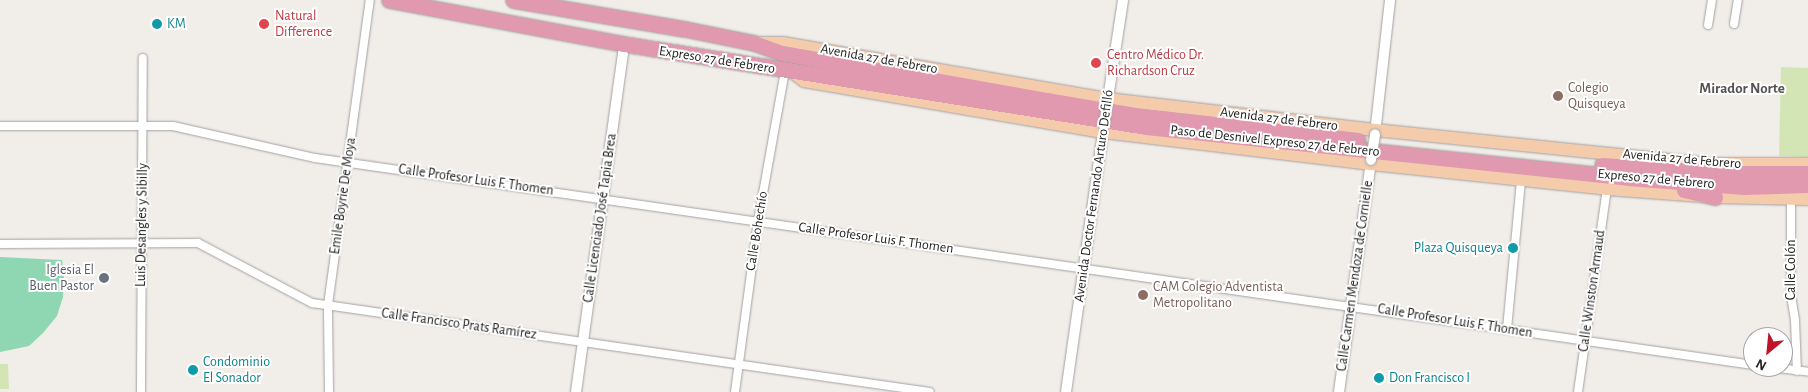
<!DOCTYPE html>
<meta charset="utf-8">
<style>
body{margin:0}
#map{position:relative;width:1808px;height:392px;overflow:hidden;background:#f1ede9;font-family:"Alegreya Sans",sans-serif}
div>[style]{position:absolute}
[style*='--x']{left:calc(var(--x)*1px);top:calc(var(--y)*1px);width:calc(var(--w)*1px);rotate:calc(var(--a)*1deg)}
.grass>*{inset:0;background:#d3e5b4}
.pitch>*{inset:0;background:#8fd7b2}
.roads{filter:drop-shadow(0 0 1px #a2a2a2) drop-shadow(0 0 1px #a2a2a2)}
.minor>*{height:8px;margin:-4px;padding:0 4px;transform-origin:4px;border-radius:4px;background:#fff}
.tertiary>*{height:10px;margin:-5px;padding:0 5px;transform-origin:5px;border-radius:5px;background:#fff}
.primary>*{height:12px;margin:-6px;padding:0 6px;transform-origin:6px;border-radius:6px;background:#f4cbab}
.motorway>*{height:15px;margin:-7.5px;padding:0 7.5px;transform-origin:7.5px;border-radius:7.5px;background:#e099af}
.bridges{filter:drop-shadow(0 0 1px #a2a2a2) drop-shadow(0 0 1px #a2a2a2)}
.tertiary-bridge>*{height:10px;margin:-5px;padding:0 5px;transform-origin:5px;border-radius:5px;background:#fff}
.dots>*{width:14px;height:14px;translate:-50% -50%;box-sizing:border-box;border:2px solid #fff;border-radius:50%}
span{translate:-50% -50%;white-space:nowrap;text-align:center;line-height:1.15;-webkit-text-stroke:4px #fff;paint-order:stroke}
.health-label{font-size:14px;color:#be3a42}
.left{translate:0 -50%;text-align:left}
.culture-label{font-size:14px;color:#0d838f}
.right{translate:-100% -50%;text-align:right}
.street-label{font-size:14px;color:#212121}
.education-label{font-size:14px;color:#785e54}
.worship-label{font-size:14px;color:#5b616d}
.neighbourhood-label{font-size:15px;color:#545454;font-weight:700}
.north{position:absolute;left:1743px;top:327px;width:50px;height:50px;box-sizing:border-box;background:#fff;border:1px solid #a6a6a6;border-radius:50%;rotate:208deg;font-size:14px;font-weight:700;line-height:20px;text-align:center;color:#212121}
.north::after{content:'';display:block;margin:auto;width:18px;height:22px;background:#bf132a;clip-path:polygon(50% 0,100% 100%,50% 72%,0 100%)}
</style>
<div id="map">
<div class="grass">
<i style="clip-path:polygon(1781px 67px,1808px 68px,1808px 157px,1779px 156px)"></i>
<i style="clip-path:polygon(8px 364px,9px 389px,0 389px,0 364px)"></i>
</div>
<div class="pitch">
<i style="clip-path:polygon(0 257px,62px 260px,64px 276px,63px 297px,57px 316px,43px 333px,29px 346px,0 352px)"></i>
</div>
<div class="roads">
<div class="minor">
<i style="--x:1734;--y:24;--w:24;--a:-81"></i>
<i style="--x:1708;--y:25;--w:25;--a:-81"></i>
<i style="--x:0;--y:126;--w:173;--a:0"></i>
<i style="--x:173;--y:126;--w:146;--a:12.7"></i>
<i style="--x:315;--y:158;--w:1453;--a:8.19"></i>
<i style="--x:1791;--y:199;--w:96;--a:90"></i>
<i style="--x:1791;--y:295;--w:25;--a:81"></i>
<i style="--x:1795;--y:320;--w:51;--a:87.8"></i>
<i style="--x:0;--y:244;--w:198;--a:-0.3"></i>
<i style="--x:198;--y:243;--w:129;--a:27.8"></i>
<i style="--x:312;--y:303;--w:624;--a:8.19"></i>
<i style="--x:1507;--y:329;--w:150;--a:-84.6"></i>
<i style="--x:1770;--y:367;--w:38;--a:7"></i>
<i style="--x:141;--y:392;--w:334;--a:-89.7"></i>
<i style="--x:329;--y:392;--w:87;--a:-90.7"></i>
<i style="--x:328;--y:305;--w:308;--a:-82.2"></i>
<i style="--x:735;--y:392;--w:173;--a:-82.3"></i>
<i style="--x:758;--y:221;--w:152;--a:-79.8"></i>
<i style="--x:1578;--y:392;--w:205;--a:-81.9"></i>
</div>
<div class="tertiary">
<i style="--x:1107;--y:105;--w:106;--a:-81.3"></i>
<i style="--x:1375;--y:134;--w:135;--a:-83.6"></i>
<i style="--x:576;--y:392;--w:351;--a:-82.1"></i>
<i style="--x:1066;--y:392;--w:269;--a:-81.9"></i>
<i style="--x:1339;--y:392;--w:234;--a:-82.1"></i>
</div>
<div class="primary">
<i style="--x:759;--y:43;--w:24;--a:0"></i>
<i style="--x:783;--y:43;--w:330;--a:9.8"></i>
<i style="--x:1108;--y:99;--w:269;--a:6.6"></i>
<i style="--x:1375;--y:130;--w:338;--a:5.8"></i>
<i style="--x:1711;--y:164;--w:97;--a:0"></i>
<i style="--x:792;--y:72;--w:15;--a:37"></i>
<i style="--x:804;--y:81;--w:303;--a:9.7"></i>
<i style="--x:1103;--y:132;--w:270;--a:6.8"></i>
<i style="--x:1371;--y:164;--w:237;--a:6"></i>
<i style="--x:1607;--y:189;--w:108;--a:4.2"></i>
<i style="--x:1715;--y:197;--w:93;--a:1.2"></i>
</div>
<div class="motorway">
<i style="--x:389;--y:0;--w:239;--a:10.6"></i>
<i style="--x:624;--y:44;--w:529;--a:9.03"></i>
<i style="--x:1146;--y:127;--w:485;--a:6"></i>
<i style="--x:1628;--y:178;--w:116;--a:4.4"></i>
<i style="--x:1744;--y:187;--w:64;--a:-1.8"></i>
<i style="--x:513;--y:0;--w:174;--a:9.6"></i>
<i style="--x:685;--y:29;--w:70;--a:11.5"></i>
<i style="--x:754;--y:43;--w:30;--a:20"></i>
<i style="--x:782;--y:53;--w:268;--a:10.1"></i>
<i style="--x:1046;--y:100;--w:90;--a:9.6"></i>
<i style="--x:1135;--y:115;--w:224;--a:6.4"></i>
<i style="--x:1602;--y:165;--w:120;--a:3.8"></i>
<i style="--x:1722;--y:173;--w:86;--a:0"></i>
<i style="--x:1684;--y:190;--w:32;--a:13"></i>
</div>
</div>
<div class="bridges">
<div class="tertiary-bridge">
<i style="--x:1104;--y:126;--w:21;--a:-82"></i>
<i style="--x:1371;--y:160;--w:26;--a:-81"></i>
</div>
</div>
<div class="dots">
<i style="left:157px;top:24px;background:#0f9aa8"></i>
<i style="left:264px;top:24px;background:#e0444e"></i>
<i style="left:1096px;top:63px;background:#e0444e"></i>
<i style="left:1558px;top:96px;background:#8d6e63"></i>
<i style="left:1513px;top:248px;background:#0f9aa8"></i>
<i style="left:104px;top:278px;background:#6b7280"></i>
<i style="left:1143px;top:295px;background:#8d6e63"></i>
<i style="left:193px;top:370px;background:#0f9aa8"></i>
<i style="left:1379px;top:378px;background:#0f9aa8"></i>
</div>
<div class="health-label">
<span class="left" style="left:275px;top:24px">Natural<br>Difference</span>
<span class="left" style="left:1107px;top:63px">Centro Médico Dr.<br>Richardson Cruz</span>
</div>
<div class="culture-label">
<span class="left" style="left:167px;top:24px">KM</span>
<span class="right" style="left:1503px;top:248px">Plaza Quisqueya</span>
<span class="left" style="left:203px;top:370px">Condominio<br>El Sonador</span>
<span class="left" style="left:1389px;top:378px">Don Francisco I</span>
</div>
<div class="street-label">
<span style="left:879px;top:59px;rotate:10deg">Avenida 27 de Febrero</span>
<span style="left:717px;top:60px;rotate:9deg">Expreso 27 de Febrero</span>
<span style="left:1279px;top:119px;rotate:7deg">Avenida 27 de Febrero</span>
<span style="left:1275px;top:141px;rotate:6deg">Paso de Desnivel Expreso 27 de Febrero</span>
<span style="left:1682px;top:159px;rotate:5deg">Avenida 27 de Febrero</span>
<span style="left:1656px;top:179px;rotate:5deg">Expreso 27 de Febrero</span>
<span style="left:476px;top:180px;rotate:8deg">Calle Profesor Luis F. Thomen</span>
<span style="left:343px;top:196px;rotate:-82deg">Emile Boyrie De Moya</span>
<span style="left:1094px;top:196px;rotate:-82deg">Avenida Doctor Fernando Arturo Defilló</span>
<span style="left:600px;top:218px;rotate:-82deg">Calle Licenciado José Tapia Brea</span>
<span style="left:142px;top:225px;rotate:-89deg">Luis Desangles y Sibilly</span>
<span style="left:757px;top:231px;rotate:-81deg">Calle Bohechío</span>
<span style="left:876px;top:238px;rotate:8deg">Calle Profesor Luis F. Thomen</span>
<span style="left:1791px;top:270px;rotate:-90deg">Calle Colón</span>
<span style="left:1355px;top:276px;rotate:-82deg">Calle Carmen Mendoza de Cornielle</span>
<span style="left:1592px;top:291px;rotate:-82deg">Calle Winston Armaud</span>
<span style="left:1455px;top:321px;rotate:9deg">Calle Profesor Luis F. Thomen</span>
<span style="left:459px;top:324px;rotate:8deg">Calle Francisco Prats Ramírez</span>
</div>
<div class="education-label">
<span class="left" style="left:1568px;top:96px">Colegio<br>Quisqueya</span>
<span class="left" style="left:1153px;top:295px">CAM Colegio Adventista<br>Metropolitano</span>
</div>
<div class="worship-label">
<span class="right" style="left:94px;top:278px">Iglesia El<br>Buen Pastor</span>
</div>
<div class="neighbourhood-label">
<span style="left:1742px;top:89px">Mirador Norte</span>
</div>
<div class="north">N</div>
</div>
